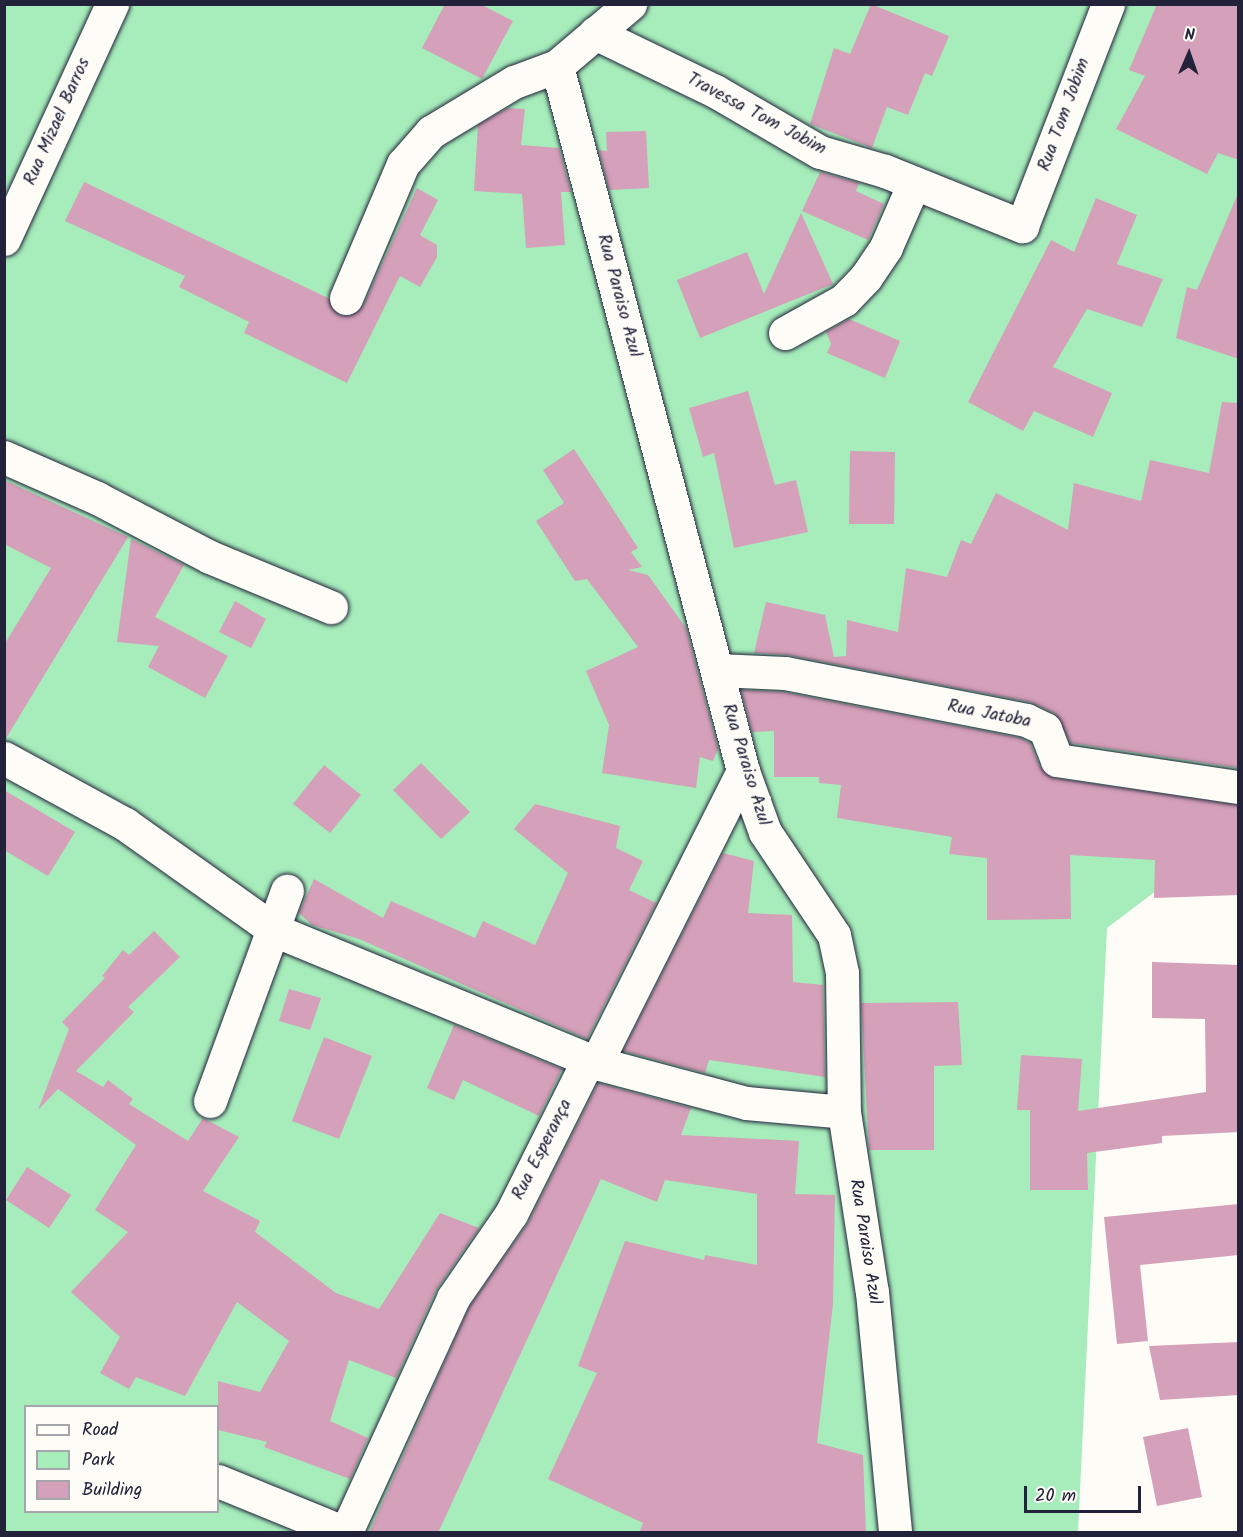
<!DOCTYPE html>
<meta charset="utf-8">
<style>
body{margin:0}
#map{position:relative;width:1243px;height:1537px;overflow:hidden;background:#fdfcf7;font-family:Kalam,sans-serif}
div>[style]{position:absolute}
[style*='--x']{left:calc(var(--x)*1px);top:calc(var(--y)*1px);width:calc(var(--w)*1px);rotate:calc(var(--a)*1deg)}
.green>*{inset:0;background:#a6edbb}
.building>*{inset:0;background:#d5a0b9}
.roads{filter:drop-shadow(0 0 2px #22223b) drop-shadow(0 0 2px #22223b)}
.street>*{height:33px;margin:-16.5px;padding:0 16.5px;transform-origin:16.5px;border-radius:16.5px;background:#fdfcf7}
span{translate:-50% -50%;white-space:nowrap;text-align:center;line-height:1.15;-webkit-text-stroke:6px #fdfcf7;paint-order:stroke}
.street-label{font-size:18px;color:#22223b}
.frame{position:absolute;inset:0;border:6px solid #22223b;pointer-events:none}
.legend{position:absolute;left:24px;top:1405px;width:195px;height:108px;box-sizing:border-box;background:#fdfcf7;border:2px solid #a5a5ac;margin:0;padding:8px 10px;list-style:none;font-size:18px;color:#22223b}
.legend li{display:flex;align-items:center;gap:12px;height:30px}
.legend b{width:30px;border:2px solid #a5a5ac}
.north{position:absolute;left:1159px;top:24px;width:60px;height:60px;-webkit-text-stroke:4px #fdfcf7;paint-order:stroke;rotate:2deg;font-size:16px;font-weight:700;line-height:24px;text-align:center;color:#22223b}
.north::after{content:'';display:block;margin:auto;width:21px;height:27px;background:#22223b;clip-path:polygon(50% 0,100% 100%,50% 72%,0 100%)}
.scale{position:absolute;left:1024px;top:1486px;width:117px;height:27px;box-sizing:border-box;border:3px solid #22223b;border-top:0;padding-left:8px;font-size:18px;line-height:21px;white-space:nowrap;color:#22223b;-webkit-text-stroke:4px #fdfcf7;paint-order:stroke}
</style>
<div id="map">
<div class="green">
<i style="clip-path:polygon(evenodd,5px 5px,1238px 5px,1238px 829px,1107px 928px,1078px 1532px,5px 1532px,5px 5px,26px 1406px,218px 1406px,218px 1512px,26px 1512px,26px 1406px)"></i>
</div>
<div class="building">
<i style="clip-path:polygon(445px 4px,480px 4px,513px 21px,482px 79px,422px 48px)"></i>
<i style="clip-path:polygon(871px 4px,949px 36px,932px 76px,925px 73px,908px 115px,887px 107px,872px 148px,810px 124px,834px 48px,850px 54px)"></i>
<i style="clip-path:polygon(1157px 4px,1239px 4px,1239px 160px,1218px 153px,1207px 174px,1116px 129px,1145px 76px,1129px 70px)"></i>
<i style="clip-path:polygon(508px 108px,525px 109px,521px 145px,559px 148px,571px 192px,561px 192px,565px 245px,526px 248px,522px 194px,474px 191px,478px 125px)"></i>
<i style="clip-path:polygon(646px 131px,649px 188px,609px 190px,599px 150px,607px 151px,606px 132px)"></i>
<i style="clip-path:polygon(820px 172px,859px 183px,856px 191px,884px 204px,868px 240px,802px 211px)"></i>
<i style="clip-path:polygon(84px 182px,328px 298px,339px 315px,349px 316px,363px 306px,417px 188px,438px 200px,420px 235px,437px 245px,437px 257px,420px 287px,400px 276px,347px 383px,244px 333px,249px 322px,179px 287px,185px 276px,65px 221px)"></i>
<i style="clip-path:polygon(1239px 191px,1239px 359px,1176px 338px,1187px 287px,1197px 290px)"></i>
<i style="clip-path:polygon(1096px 198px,1137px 215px,1117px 264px,1163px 279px,1142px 327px,1087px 309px,1053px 367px,1112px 393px,1093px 437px,1034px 411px,1023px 431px,968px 402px,1051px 240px,1074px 252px)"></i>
<i style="clip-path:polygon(801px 213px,833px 284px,700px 338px,677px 280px,747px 252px,764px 294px)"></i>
<i style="clip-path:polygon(849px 319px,900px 341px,885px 378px,827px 353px,831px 344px,826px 332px)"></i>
<i style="clip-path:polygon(748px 391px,775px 485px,796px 480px,808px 532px,734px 548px,714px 453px,703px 457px,689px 408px)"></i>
<i style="clip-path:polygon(1222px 402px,1239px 403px,1239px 768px,1071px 743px,1054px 713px,1030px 702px,788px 655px,754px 653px,766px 602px,825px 615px,834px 657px,846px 656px,847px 620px,898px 632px,906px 568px,947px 577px,961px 540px,971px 544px,996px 493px,1068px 530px,1074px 483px,1141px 501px,1150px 460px,1209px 473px)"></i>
<i style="clip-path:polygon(574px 449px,638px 548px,631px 552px,642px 567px,628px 570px,648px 575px,686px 628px,718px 749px,713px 761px,700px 757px,696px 788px,602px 773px,609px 725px,586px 671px,638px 647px,587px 579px,575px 581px,536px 521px,564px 503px,543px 470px)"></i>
<i style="clip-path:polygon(850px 451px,895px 452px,894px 524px,849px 524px)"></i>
<i style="clip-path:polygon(4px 480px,128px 537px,5px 740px,4px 645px,51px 568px,4px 544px)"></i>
<i style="clip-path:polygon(131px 539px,184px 565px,155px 617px,228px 656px,205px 698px,148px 667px,159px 646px,117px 642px)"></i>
<i style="clip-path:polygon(235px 601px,266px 619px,251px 648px,219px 632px)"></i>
<i style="clip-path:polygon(741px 690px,783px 692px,1020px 738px,1030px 743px,1040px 767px,1054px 778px,1239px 805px,1239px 895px,1154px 898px,1155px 860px,1070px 855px,1071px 919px,987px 920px,987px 858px,949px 854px,952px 837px,837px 818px,841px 785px,819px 783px,819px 777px,774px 777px,774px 731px,752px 732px)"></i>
<i style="clip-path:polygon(421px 763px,470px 812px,441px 839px,393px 790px)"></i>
<i style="clip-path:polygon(324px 765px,361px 795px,330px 833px,293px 804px)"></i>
<i style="clip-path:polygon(4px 790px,75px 832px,48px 876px,4px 850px)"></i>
<i style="clip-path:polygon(535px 804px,620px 826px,616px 848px,643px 861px,629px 890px,656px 903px,587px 1039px,359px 939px,312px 925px,299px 913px,314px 879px,383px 918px,391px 901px,475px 938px,483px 921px,535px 945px,568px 873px,514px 829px)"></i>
<i style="clip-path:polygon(723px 853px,754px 861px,748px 913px,792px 915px,793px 982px,823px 985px,825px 1077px,709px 1060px,705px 1073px,623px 1051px)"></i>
<i style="clip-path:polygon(154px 931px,180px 957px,128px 1007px,134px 1012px,76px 1071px,103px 1087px,108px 1080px,133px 1099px,129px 1104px,188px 1141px,203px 1118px,239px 1137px,203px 1191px,260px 1221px,255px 1232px,336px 1293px,379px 1309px,440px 1213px,479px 1228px,436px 1290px,396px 1378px,349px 1360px,330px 1421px,368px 1438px,350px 1479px,264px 1447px,267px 1442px,218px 1430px,218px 1381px,260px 1392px,289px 1341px,237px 1302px,185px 1396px,136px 1377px,129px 1389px,100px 1373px,120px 1337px,71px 1292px,128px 1232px,95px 1210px,136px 1145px,58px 1089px,38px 1110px,69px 1029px,62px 1022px,105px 978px,102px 976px,123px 950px,129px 955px)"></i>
<i style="clip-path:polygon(1152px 962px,1239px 965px,1239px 1132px,1162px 1136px,1162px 1143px,1087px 1153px,1088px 1190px,1030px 1190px,1030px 1110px,1017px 1110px,1021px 1055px,1082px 1059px,1078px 1111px,1206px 1092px,1205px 1019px,1152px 1018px)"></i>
<i style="clip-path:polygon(289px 989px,321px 998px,310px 1030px,279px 1021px)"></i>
<i style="clip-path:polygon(958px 1002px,962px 1065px,934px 1066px,934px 1150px,869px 1150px,861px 1003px)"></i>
<i style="clip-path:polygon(454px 1025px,562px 1069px,539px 1116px,463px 1080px,454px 1100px,427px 1088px)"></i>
<i style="clip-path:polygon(324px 1037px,372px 1056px,339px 1139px,292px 1121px)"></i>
<i style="clip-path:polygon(598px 1083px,691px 1108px,681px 1135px,799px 1141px,795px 1194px,835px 1195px,833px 1304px,817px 1443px,863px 1455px,866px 1533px,639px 1533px,643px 1523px,548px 1479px,597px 1373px,578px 1366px,625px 1241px,704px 1260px,705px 1255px,757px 1265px,757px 1194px,665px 1180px,657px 1202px,601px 1179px,438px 1533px,369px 1533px,469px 1307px,528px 1223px)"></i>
<i style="clip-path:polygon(27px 1167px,71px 1195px,49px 1228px,6px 1200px)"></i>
<i style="clip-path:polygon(1239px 1204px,1239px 1255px,1140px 1265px,1148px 1341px,1117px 1344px,1104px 1217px)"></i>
<i style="clip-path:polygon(1239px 1342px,1239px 1395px,1160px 1400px,1149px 1346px)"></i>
<i style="clip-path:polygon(1188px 1428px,1202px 1497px,1157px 1506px,1143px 1437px)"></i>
</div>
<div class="roads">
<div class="street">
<i style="--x:595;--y:33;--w:133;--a:25.8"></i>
<i style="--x:715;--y:91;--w:121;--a:30.2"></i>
<i style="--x:820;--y:152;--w:68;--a:16.3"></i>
<i style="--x:885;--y:171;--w:148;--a:21.9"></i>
<i style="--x:1022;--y:226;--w:238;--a:-68.8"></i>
<i style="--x:557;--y:66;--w:729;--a:75.22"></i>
<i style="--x:743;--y:771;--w:65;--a:70.2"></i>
<i style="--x:765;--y:832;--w:124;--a:56.2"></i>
<i style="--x:834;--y:935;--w:39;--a:78"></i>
<i style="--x:842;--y:973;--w:139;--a:89.2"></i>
<i style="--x:844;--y:1112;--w:182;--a:81.2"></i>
<i style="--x:872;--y:1292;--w:241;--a:84.5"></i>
<i style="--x:4;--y:239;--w:259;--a:-65.3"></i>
<i style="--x:346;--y:298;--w:146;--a:-67"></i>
<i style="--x:403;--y:164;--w:43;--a:-48.8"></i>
<i style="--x:431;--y:132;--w:97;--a:-31.1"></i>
<i style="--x:514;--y:82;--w:46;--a:-20.4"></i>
<i style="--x:557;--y:66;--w:96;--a:-40.3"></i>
<i style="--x:785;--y:333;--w:68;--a:-29.2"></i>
<i style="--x:844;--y:300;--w:32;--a:-46"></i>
<i style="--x:866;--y:277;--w:36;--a:-56"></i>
<i style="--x:886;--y:247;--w:70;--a:-66.4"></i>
<i style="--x:4;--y:457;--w:102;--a:23.8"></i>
<i style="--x:97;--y:498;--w:127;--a:27.6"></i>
<i style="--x:210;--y:557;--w:131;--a:22.5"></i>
<i style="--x:717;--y:670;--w:68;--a:2.5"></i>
<i style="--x:785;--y:673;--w:246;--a:11"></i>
<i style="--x:1026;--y:720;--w:21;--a:25"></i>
<i style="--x:1045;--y:729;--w:33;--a:69"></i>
<i style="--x:1057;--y:760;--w:183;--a:8.5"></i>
<i style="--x:4;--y:758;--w:138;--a:28.6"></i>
<i style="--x:125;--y:824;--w:183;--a:35.4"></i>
<i style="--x:274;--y:930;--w:348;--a:22.4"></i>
<i style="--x:596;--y:1063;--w:155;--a:14.9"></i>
<i style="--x:746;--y:1103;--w:98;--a:5.2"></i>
<i style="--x:210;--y:1101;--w:224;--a:-69.9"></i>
<i style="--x:218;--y:1481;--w:135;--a:22.2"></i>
<i style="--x:346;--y:1532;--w:257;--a:-65.4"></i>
<i style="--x:453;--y:1298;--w:102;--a:-55.4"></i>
<i style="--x:511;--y:1214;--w:163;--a:-63.4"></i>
<i style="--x:584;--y:1068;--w:13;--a:-23"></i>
<i style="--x:596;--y:1063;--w:327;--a:-63.3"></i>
</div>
</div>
<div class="street-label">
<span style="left:756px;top:115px;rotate:28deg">Travessa Tom Jobim</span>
<span style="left:1065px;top:115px;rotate:-70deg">Rua Tom Jobim</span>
<span style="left:58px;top:122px;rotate:-66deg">Rua Mizael Barros</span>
<span style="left:618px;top:296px;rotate:75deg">Rua Paraiso Azul</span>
<span style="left:989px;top:715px;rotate:11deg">Rua Jatoba</span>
<span style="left:745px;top:765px;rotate:73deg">Rua Paraiso Azul</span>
<span style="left:543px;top:1150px;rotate:-63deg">Rua Esperança</span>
<span style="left:864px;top:1242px;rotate:81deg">Rua Paraiso Azul</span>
</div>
<div class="frame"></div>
<ul class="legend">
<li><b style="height:8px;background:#fdfcf7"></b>Road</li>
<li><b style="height:16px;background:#a6edbb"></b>Park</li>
<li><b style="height:16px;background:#d5a0b9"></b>Building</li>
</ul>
<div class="north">N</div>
<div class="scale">20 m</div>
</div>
